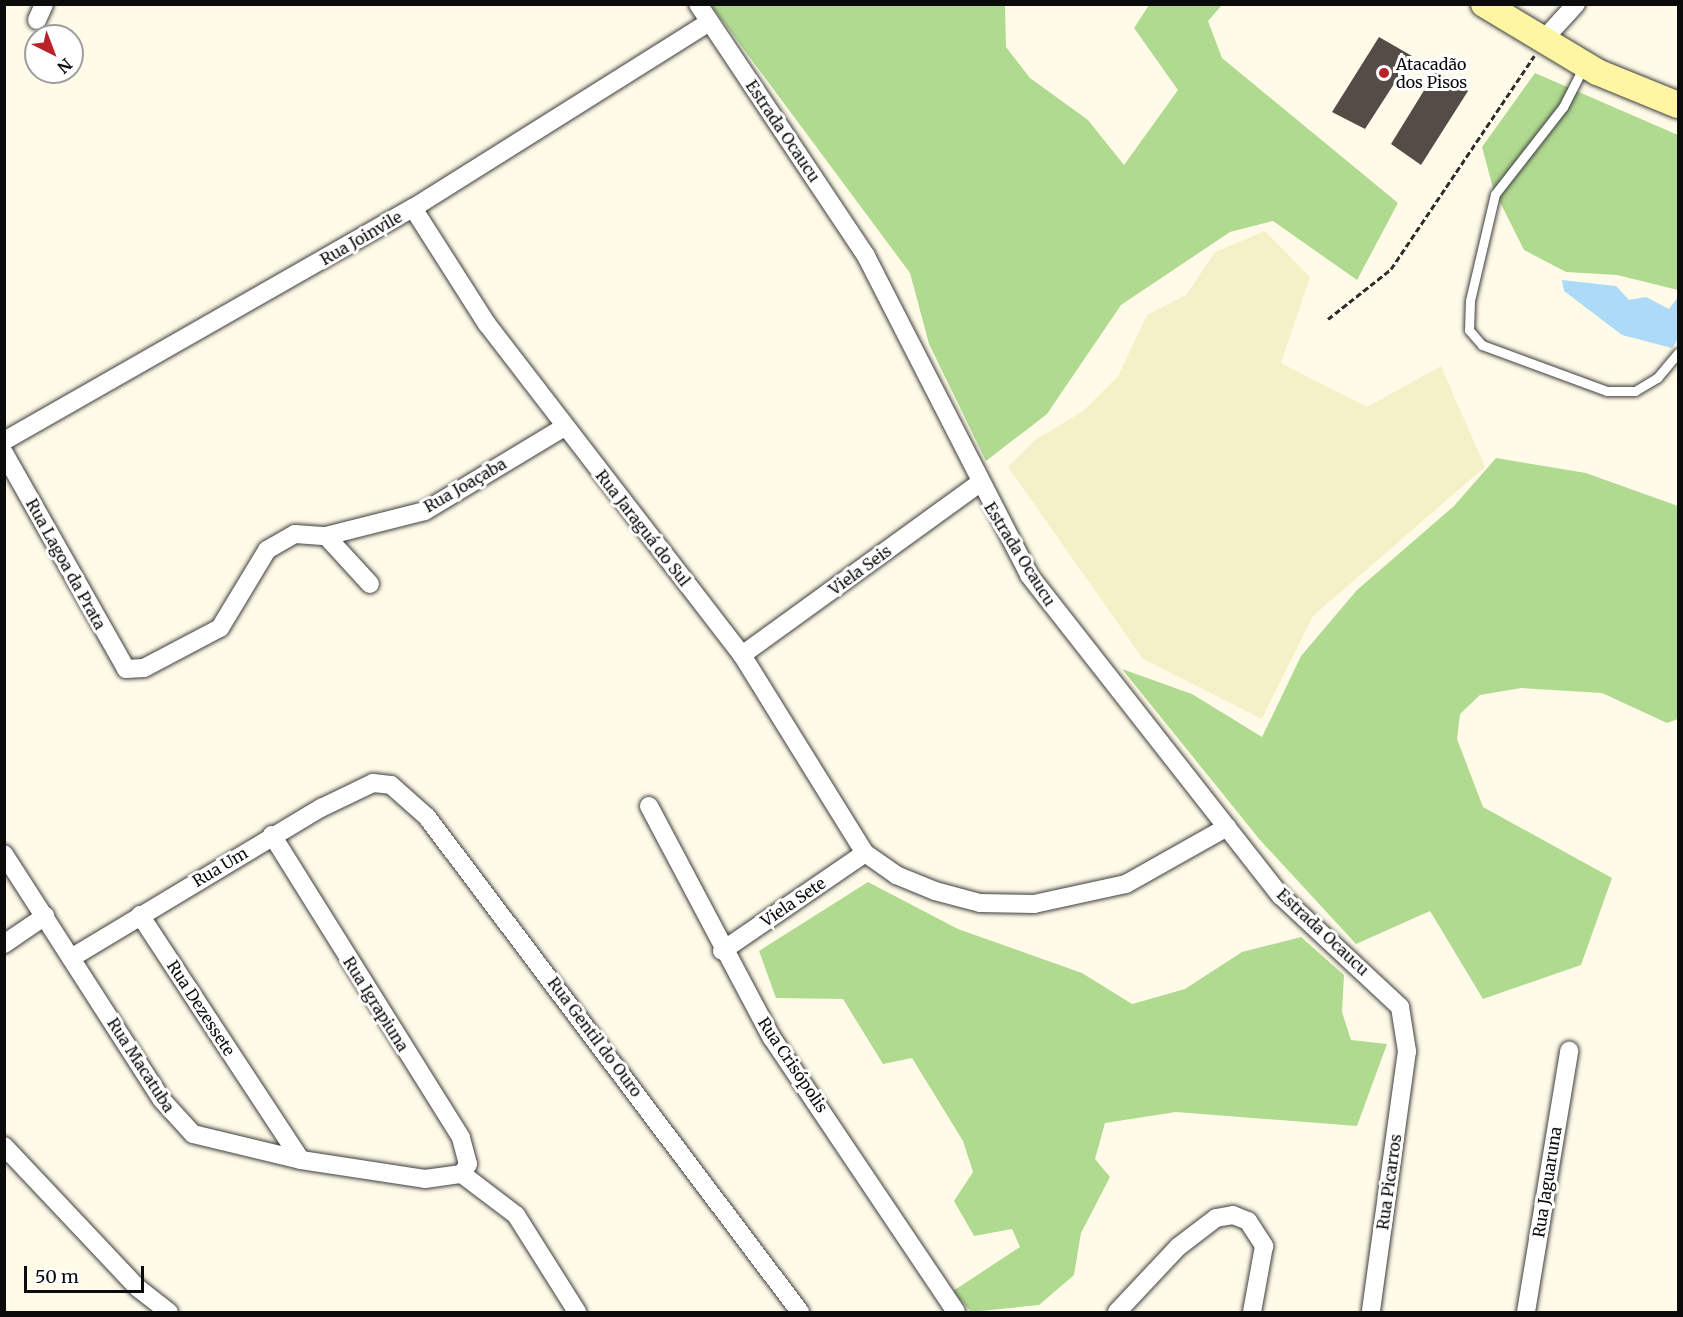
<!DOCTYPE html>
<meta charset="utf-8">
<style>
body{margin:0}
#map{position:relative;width:1683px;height:1317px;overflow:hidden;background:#fffbe8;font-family:Merriweather,serif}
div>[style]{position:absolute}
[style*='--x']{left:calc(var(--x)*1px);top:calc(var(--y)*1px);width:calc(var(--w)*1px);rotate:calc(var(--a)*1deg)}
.farmland>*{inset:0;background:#f4f1c9}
.forest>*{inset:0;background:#b1da91}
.water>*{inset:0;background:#acdaf7}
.building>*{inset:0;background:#534c47}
.path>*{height:3px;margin-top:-1.5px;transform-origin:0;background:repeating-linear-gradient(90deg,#2d2d2d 0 6px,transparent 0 9px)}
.roads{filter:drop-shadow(0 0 2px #3e3e3e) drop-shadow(0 0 2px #3e3e3e)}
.lane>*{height:9px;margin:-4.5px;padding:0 4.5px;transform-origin:4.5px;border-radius:4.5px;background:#fff}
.street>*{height:18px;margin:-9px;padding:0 9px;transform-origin:9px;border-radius:9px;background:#fff}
.secondary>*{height:26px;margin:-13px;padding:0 13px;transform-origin:13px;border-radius:13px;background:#fff6a3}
.dots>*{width:16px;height:16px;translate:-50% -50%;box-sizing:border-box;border:3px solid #fff;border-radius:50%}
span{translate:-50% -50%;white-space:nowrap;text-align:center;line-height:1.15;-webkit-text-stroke:6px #fff;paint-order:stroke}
.poi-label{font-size:16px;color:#0b0b0b}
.left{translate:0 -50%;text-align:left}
.street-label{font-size:16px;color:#0b0b0b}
.frame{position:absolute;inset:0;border:6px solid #0b0b0b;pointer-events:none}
.north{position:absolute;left:24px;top:24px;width:60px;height:60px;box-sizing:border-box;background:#fff;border:2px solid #9d9d9d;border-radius:50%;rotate:138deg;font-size:16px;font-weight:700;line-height:24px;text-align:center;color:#0b0b0b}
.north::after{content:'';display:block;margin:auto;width:21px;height:27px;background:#bb2227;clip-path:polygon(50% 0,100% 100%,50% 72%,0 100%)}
.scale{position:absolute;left:24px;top:1266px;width:120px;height:27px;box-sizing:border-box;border:3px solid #0b0b0b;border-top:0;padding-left:8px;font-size:18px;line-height:21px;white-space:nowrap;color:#0b0b0b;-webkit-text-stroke:4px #fff;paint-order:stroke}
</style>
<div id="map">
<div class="farmland">
<i style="clip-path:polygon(1265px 231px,1310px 277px,1281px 363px,1367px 407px,1441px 366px,1485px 467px,1313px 616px,1262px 719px,1143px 659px,1008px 467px,1035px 440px,1083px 411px,1118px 376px,1147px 315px,1186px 295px,1215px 252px)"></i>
</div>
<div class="forest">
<i style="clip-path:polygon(711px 5px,1005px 5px,1006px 47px,1030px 78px,1088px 120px,1124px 165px,1178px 90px,1134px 28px,1149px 5px,1222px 5px,1208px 21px,1222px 58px,1398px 203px,1357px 280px,1273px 221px,1230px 232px,1121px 305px,1047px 414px,986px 461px,929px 344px,910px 273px)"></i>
<i style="clip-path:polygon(1535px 73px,1678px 135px,1678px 290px,1617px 275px,1566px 272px,1524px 250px,1493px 188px,1482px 147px)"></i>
<i style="clip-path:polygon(1496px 458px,1586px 473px,1678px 506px,1678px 719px,1667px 723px,1602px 693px,1521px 688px,1480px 695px,1460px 714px,1457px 739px,1483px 807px,1612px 878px,1581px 965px,1483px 999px,1430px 911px,1356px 944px,1260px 840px,1122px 669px,1192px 694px,1262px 737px,1301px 656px,1357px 590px,1454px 506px)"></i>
<i style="clip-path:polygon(868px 882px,958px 929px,1082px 973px,1132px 1004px,1185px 989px,1242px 952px,1301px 937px,1344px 975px,1342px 1012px,1351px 1040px,1387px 1044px,1357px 1126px,1176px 1112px,1105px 1123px,1095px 1159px,1110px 1177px,1081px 1233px,1074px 1275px,1039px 1305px,971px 1312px,953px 1291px,1020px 1247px,1012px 1229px,974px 1236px,954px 1201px,973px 1172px,963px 1141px,912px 1058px,883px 1064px,843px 999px,776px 998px,759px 951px)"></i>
</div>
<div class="water">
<i style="clip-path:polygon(1562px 280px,1616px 286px,1629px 300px,1646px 297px,1669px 309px,1678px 297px,1678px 339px,1672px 348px,1622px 335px,1564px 291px)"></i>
</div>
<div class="building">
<i style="clip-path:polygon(1379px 37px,1412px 56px,1365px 129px,1332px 112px)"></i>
<i style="clip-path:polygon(1436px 71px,1468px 91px,1421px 165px,1391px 144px)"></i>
</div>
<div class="path">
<i style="--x:1328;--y:319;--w:80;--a:-38.4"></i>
<i style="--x:1391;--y:269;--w:257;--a:-56.1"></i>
</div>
<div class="roads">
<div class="lane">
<i style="--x:1584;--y:66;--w:46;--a:117.1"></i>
<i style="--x:1563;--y:107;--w:110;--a:128"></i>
<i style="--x:1495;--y:194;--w:110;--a:103.2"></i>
<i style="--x:1470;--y:301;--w:29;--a:92"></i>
<i style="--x:1469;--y:330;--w:20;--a:49"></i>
<i style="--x:1482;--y:345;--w:133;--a:20.2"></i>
<i style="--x:1607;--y:391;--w:28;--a:0"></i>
<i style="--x:1635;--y:391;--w:26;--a:-31"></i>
<i style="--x:1657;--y:378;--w:33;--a:-50"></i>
</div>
<div class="street">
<i style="--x:698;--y:4;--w:303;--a:56.3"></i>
<i style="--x:866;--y:256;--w:358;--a:62.9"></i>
<i style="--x:1029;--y:575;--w:408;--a:51.9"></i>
<i style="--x:1281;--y:896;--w:163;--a:43"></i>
<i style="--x:1400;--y:1007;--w:45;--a:81"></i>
<i style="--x:1407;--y:1051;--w:263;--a:97.9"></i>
<i style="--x:37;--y:20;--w:17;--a:-66"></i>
<i style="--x:1545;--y:38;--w:46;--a:-47.6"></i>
<i style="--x:413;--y:208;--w:138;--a:57.5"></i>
<i style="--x:487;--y:324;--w:418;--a:52.4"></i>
<i style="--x:742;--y:655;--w:233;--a:58.2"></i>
<i style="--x:865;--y:853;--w:38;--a:35"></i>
<i style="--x:896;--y:875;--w:42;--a:22.3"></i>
<i style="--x:935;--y:891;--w:47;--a:14.9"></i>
<i style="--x:980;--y:903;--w:54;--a:1.1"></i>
<i style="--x:1034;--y:904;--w:94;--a:-12.3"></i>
<i style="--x:1126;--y:884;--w:116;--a:-29.4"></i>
<i style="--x:4;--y:441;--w:471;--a:-29.7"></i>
<i style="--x:413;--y:208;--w:350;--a:-32.1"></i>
<i style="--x:4;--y:453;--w:248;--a:60.5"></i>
<i style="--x:126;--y:669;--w:18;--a:-3"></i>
<i style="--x:144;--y:668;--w:86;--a:-27.8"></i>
<i style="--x:220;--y:628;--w:91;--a:-58.9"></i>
<i style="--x:267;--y:550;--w:32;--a:-30"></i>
<i style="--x:295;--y:534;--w:31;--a:4"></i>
<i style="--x:326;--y:536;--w:65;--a:47.5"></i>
<i style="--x:326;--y:536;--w:102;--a:-14.2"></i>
<i style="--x:425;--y:511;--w:162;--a:-31.1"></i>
<i style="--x:742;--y:655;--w:291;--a:-35.9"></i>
<i style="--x:649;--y:806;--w:263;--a:62.1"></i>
<i style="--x:772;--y:1038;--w:330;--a:56.1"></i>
<i style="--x:272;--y:835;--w:357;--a:58"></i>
<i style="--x:461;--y:1138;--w:27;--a:75"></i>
<i style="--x:468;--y:1164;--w:12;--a:121"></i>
<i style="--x:4;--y:854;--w:292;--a:57.3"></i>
<i style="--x:162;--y:1100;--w:46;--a:47.6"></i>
<i style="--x:193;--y:1134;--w:111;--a:13.5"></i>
<i style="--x:301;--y:1160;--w:125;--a:8.7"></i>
<i style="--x:425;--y:1179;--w:37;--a:-8"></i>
<i style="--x:462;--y:1174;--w:68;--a:37.2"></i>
<i style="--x:516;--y:1215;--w:115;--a:57.8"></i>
<i style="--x:140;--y:915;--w:293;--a:56.7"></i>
<i style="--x:4;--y:944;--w:50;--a:-34.3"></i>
<i style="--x:722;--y:951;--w:173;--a:-34.4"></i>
<i style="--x:71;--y:958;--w:292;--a:-31"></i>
<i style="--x:321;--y:808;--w:58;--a:-25.7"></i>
<i style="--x:373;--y:783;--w:18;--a:6"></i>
<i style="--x:391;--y:785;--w:48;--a:41.6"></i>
<i style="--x:427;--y:817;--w:620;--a:53"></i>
<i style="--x:4;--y:1146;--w:195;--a:46.7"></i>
<i style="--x:138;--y:1288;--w:39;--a:38"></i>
<i style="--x:1117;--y:1312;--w:89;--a:-46.8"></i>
<i style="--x:1178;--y:1247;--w:48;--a:-37.3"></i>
<i style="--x:1216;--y:1218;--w:17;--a:-10"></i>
<i style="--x:1233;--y:1215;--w:16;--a:22"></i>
<i style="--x:1248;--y:1221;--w:30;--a:57"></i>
<i style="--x:1264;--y:1246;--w:67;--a:100.3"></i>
<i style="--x:1526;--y:1312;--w:265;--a:-80.6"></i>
</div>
<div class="secondary">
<i style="--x:1484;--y:4;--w:132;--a:31"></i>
<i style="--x:1597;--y:72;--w:87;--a:22.2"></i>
</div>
</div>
<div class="dots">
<i style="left:1384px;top:73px;background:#bb2227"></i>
</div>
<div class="poi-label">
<span class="left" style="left:1396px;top:73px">Atacadão<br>dos Pisos</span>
</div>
<div class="street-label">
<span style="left:783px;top:131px;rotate:56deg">Estrada Ocaucu</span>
<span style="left:361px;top:238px;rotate:-30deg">Rua Joinvile</span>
<span style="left:465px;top:485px;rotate:-30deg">Rua Joaçaba</span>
<span style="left:643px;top:528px;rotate:52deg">Rua Jaraguá do Sul</span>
<span style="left:1020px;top:554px;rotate:58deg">Estrada Ocaucu</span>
<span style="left:66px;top:564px;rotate:61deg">Rua Lagoa da Prata</span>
<span style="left:860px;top:570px;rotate:-36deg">Viela Seis</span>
<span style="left:220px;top:867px;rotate:-31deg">Rua Um</span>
<span style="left:793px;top:902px;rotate:-34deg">Viela Sete</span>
<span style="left:1323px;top:932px;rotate:43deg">Estrada Ocaucu</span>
<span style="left:376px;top:1004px;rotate:58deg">Rua Igrapiuna</span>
<span style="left:201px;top:1008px;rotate:57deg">Rua Dezessete</span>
<span style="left:595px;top:1037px;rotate:53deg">Rua Gentil do Ouro</span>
<span style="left:141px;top:1065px;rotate:57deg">Rua Macatuba</span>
<span style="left:793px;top:1065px;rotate:56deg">Rua Crisópolis</span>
<span style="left:1389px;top:1182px;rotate:-82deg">Rua Picarros</span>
<span style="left:1547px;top:1182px;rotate:-81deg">Rua Jaguaruna</span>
</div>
<div class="frame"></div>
<div class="north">N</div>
<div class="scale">50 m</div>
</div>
